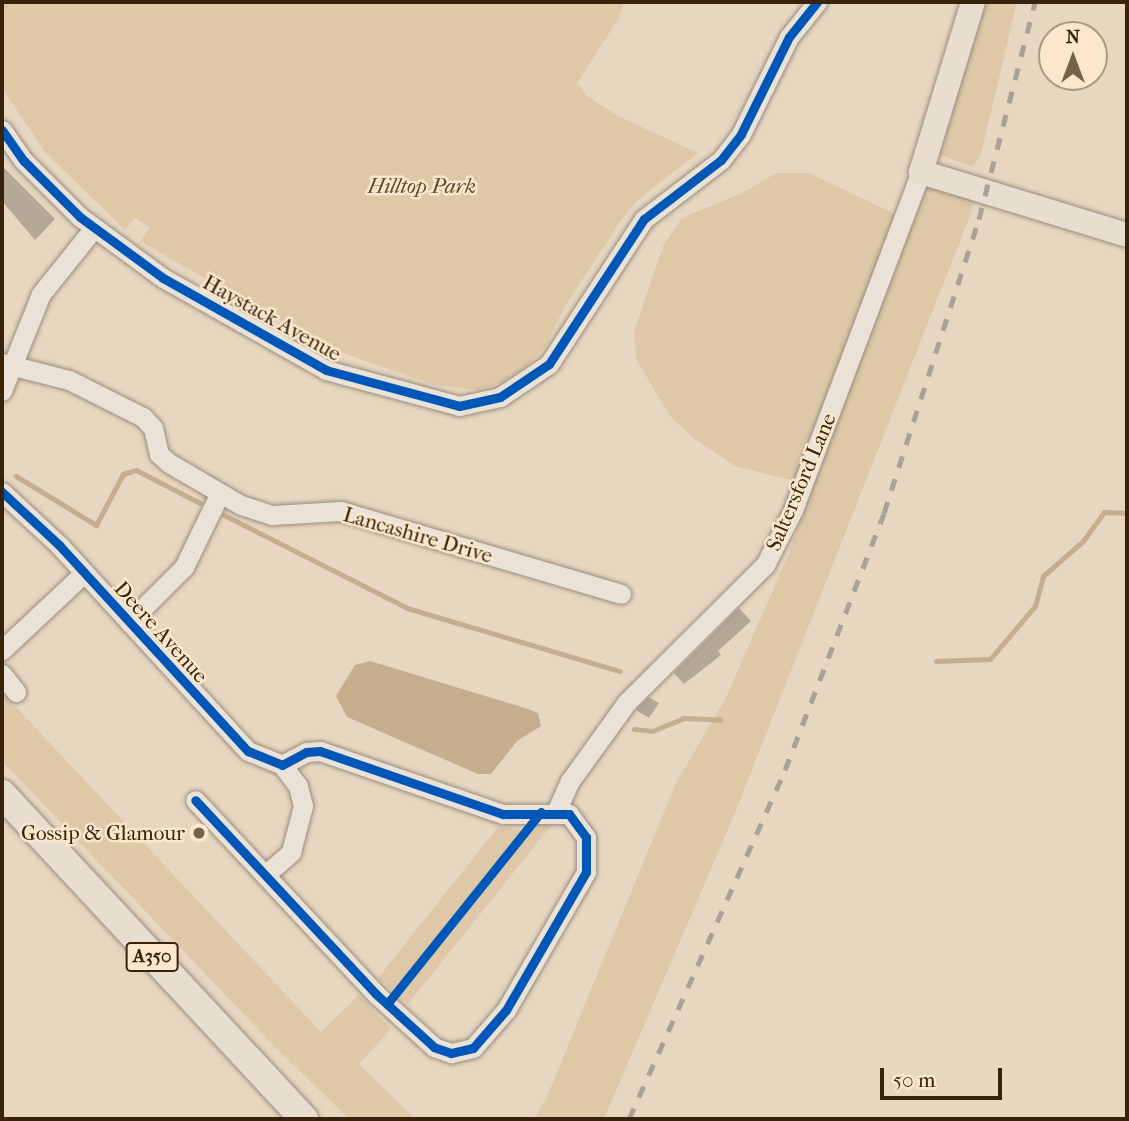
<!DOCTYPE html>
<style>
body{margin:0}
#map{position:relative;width:1129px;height:1121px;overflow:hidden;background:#e7d7c0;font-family:"IM FELL French Canon",serif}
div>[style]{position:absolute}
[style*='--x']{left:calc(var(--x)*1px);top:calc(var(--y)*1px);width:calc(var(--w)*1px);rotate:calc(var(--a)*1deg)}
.green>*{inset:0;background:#dec8a8}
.water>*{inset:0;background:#c5ad8e}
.stream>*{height:5px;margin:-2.5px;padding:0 2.5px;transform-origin:2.5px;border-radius:2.5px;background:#c5ad8e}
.building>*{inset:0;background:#b3a796}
.roads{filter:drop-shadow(0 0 2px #988c7d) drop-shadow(0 0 2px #988c7d)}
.minor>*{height:19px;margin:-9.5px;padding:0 9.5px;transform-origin:9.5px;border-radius:9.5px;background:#eae2d7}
.major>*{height:24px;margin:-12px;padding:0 12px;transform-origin:12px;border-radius:12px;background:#e7ded0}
.highway>*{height:28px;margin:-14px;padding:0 14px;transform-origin:14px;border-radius:14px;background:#e7ded0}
.rail>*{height:5px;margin-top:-2.5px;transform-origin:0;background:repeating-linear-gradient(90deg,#a9a196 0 12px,transparent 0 24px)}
.cycleway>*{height:9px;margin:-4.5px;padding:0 4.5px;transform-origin:4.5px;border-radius:4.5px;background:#0057b8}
.dots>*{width:19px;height:19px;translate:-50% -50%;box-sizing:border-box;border:4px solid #fae7cc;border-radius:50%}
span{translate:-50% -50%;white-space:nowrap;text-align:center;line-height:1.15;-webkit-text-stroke:5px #fae7cc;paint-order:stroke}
.shield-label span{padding:2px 5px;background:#fae7cc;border:2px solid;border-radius:5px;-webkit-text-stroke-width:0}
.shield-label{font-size:19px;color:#39220c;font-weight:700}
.park-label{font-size:21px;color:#60482e;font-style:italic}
.street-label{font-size:21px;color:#39220c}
.poi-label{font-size:21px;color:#39220c}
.right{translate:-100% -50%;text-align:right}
.frame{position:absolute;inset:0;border:4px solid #39220c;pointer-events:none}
.north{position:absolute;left:1038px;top:21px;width:70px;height:70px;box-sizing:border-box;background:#fae7cc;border:2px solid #ad987f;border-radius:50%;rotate:0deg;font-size:19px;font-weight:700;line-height:28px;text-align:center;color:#39220c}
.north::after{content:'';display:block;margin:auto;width:24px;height:32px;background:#76614b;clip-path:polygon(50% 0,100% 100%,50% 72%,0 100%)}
.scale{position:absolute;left:880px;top:1068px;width:122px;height:32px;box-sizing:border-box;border:4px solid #39220c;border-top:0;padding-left:9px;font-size:21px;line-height:24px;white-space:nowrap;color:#39220c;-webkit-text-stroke:5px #fae7cc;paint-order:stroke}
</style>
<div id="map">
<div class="green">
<i style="clip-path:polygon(2px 2px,624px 2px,619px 18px,577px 83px,587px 96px,620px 117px,698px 153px,640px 198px,622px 219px,564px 308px,545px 348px,527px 366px,503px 382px,479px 390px,434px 385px,335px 350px,235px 296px,140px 241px,150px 228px,135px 218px,125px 230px,45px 152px,8px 97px,2px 85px)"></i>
<i style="clip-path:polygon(981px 2px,1017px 2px,981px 154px,973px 167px,939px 154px)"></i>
<i style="clip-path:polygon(776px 173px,809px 173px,895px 214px,795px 481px,735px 466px,693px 438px,670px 416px,636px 359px,634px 331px,664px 244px,682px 218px,746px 191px)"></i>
<i style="clip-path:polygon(923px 184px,974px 200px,970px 216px,737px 808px,604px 1119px,534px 1119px,546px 1099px,676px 783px,726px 698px,789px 553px)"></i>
<i style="clip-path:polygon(2px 692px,321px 1032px,359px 995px,391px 1029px,359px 1064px,415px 1119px,349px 1119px,275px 1047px,2px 761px)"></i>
<i style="clip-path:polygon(537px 824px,551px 826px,408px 1004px,378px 978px,498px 827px,524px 830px)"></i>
</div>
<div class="water">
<i style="clip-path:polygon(370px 661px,525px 708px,538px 713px,541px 726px,517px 741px,491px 774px,478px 774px,347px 717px,336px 696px,355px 665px)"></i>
</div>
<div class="stream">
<i style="--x:16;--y:476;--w:94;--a:31.5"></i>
<i style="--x:96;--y:525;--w:58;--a:-62.1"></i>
<i style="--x:123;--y:474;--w:14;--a:-17"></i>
<i style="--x:136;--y:470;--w:72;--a:27.3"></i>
<i style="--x:224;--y:515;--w:205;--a:26.9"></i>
<i style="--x:407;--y:608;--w:222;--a:16.5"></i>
<i style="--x:936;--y:661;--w:54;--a:-2.1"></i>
<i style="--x:990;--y:659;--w:70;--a:-49.7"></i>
<i style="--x:1035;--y:606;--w:31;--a:-75"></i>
<i style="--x:1043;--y:576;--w:53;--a:-41.2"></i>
<i style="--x:1083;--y:541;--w:36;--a:-54"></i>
<i style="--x:1104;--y:512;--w:23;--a:2"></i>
<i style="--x:634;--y:729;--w:18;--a:6"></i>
<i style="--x:652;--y:731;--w:35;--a:-22"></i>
<i style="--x:685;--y:718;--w:35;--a:3"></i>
</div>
<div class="building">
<i style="clip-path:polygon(2px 166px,55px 219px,35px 240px,2px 201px)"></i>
<i style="clip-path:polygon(739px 608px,751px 621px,718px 651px,721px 655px,684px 684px,674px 673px)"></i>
<i style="clip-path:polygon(649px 697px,659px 703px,649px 718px,636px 710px)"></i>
</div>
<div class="roads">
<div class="minor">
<i style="--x:2;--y:130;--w:38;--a:55"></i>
<i style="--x:24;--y:161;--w:79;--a:45"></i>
<i style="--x:80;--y:217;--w:103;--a:36.3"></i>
<i style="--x:163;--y:278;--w:187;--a:29.4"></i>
<i style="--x:326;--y:370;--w:138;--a:15.1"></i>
<i style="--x:459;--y:406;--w:42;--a:-12.4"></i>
<i style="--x:500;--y:397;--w:59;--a:-34"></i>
<i style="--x:549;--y:364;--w:173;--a:-56.8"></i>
<i style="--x:644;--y:219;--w:97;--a:-37.5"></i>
<i style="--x:721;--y:160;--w:33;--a:-52"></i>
<i style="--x:741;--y:134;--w:108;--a:-63.7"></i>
<i style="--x:789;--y:37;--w:45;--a:-51.3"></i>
<i style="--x:2;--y:363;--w:69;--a:14.2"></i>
<i style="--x:69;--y:380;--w:83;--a:26.6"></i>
<i style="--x:143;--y:417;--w:15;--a:48"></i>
<i style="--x:153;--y:428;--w:27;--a:77"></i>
<i style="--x:159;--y:454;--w:13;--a:42"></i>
<i style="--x:169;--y:463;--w:83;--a:30.3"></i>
<i style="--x:241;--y:505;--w:33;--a:18"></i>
<i style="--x:272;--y:515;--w:69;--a:-3.3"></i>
<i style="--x:341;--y:511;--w:292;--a:16.5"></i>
<i style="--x:2;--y:391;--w:105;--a:-68.1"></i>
<i style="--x:41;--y:294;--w:83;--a:-51.3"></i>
<i style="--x:2;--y:492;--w:78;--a:42.9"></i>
<i style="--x:59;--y:545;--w:280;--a:47.5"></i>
<i style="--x:248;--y:751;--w:37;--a:22"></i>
<i style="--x:282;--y:765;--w:27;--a:-28"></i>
<i style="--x:306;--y:752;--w:14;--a:-4"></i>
<i style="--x:320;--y:751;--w:194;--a:19"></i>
<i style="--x:503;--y:814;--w:66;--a:0"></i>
<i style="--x:569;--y:814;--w:29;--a:54"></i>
<i style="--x:586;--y:837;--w:35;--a:90"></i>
<i style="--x:586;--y:872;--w:160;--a:120.1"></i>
<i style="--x:506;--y:1010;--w:50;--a:131"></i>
<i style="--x:473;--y:1048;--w:23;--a:167"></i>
<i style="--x:451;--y:1053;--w:18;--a:-161"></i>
<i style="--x:434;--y:1047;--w:79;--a:-137.6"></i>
<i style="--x:376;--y:994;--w:265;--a:-133"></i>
<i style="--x:129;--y:622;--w:78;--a:-45"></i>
<i style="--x:184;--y:567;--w:82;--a:-64.1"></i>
<i style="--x:2;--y:650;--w:112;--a:-43.2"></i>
<i style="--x:2;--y:674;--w:23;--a:52"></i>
<i style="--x:556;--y:812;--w:34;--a:-66"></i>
<i style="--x:570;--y:781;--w:97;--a:-54.2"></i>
<i style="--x:627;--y:702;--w:194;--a:-44.8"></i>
<i style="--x:765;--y:565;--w:62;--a:-63"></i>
<i style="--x:793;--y:510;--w:361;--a:-69.3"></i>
<i style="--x:265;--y:875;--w:35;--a:-41"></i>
<i style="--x:291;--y:852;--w:48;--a:-75.4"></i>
<i style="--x:303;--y:806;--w:21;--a:-104"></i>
<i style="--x:298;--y:786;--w:26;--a:-127"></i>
</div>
<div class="major">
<i style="--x:973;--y:2;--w:178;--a:107"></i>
<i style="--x:921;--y:172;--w:215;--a:17"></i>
</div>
<div class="highway">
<i style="--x:2;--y:794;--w:444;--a:47.1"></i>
</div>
</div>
<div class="rail">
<i style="--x:629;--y:1119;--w:382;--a:-65.9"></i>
<i style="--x:785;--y:770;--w:275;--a:-68.9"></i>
<i style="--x:884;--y:513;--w:309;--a:-72.1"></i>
<i style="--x:979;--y:219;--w:224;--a:-75.5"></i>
</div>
<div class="cycleway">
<i style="--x:2;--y:130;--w:38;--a:55"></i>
<i style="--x:24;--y:161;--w:79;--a:45"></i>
<i style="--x:80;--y:217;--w:103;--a:36.3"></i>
<i style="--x:163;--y:278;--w:187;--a:29.4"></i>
<i style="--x:326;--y:370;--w:138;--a:15.1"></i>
<i style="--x:459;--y:406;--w:42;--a:-12.4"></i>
<i style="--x:500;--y:397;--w:59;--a:-34"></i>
<i style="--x:549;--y:364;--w:173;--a:-56.8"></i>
<i style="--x:644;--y:219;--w:97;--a:-37.5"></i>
<i style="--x:721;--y:160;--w:33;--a:-52"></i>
<i style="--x:741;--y:134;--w:108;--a:-63.7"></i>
<i style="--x:789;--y:37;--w:45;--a:-51.3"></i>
<i style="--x:2;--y:492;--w:78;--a:42.9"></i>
<i style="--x:59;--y:545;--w:280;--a:47.5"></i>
<i style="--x:248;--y:751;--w:37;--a:22"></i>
<i style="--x:282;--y:765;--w:27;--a:-28"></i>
<i style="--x:306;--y:752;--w:14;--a:-4"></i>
<i style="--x:320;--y:751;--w:194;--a:19"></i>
<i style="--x:503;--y:814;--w:66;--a:0"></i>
<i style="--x:569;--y:814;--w:29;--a:54"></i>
<i style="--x:586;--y:837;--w:35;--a:90"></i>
<i style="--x:586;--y:872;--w:160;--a:120.1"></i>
<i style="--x:506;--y:1010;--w:50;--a:131"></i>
<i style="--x:473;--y:1048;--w:23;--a:167"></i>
<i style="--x:451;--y:1053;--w:18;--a:-161"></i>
<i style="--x:434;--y:1047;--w:79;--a:-137.6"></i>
<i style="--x:376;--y:994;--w:265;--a:-133"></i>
<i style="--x:387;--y:1004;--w:246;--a:-51.3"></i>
</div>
<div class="dots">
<i style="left:199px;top:833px;background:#76614b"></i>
</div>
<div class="shield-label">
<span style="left:152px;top:957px">A350</span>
</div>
<div class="park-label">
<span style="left:422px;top:186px">Hilltop Park</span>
</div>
<div class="street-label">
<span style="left:272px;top:318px;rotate:29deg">Haystack Avenue</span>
<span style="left:801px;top:482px;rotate:-67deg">Saltersford Lane</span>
<span style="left:418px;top:535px;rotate:16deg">Lancashire Drive</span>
<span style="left:161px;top:632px;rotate:48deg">Deere Avenue</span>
</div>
<div class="poi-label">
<span class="right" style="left:185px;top:833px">Gossip &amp; Glamour</span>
</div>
<div class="frame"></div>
<div class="north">N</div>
<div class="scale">50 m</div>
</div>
